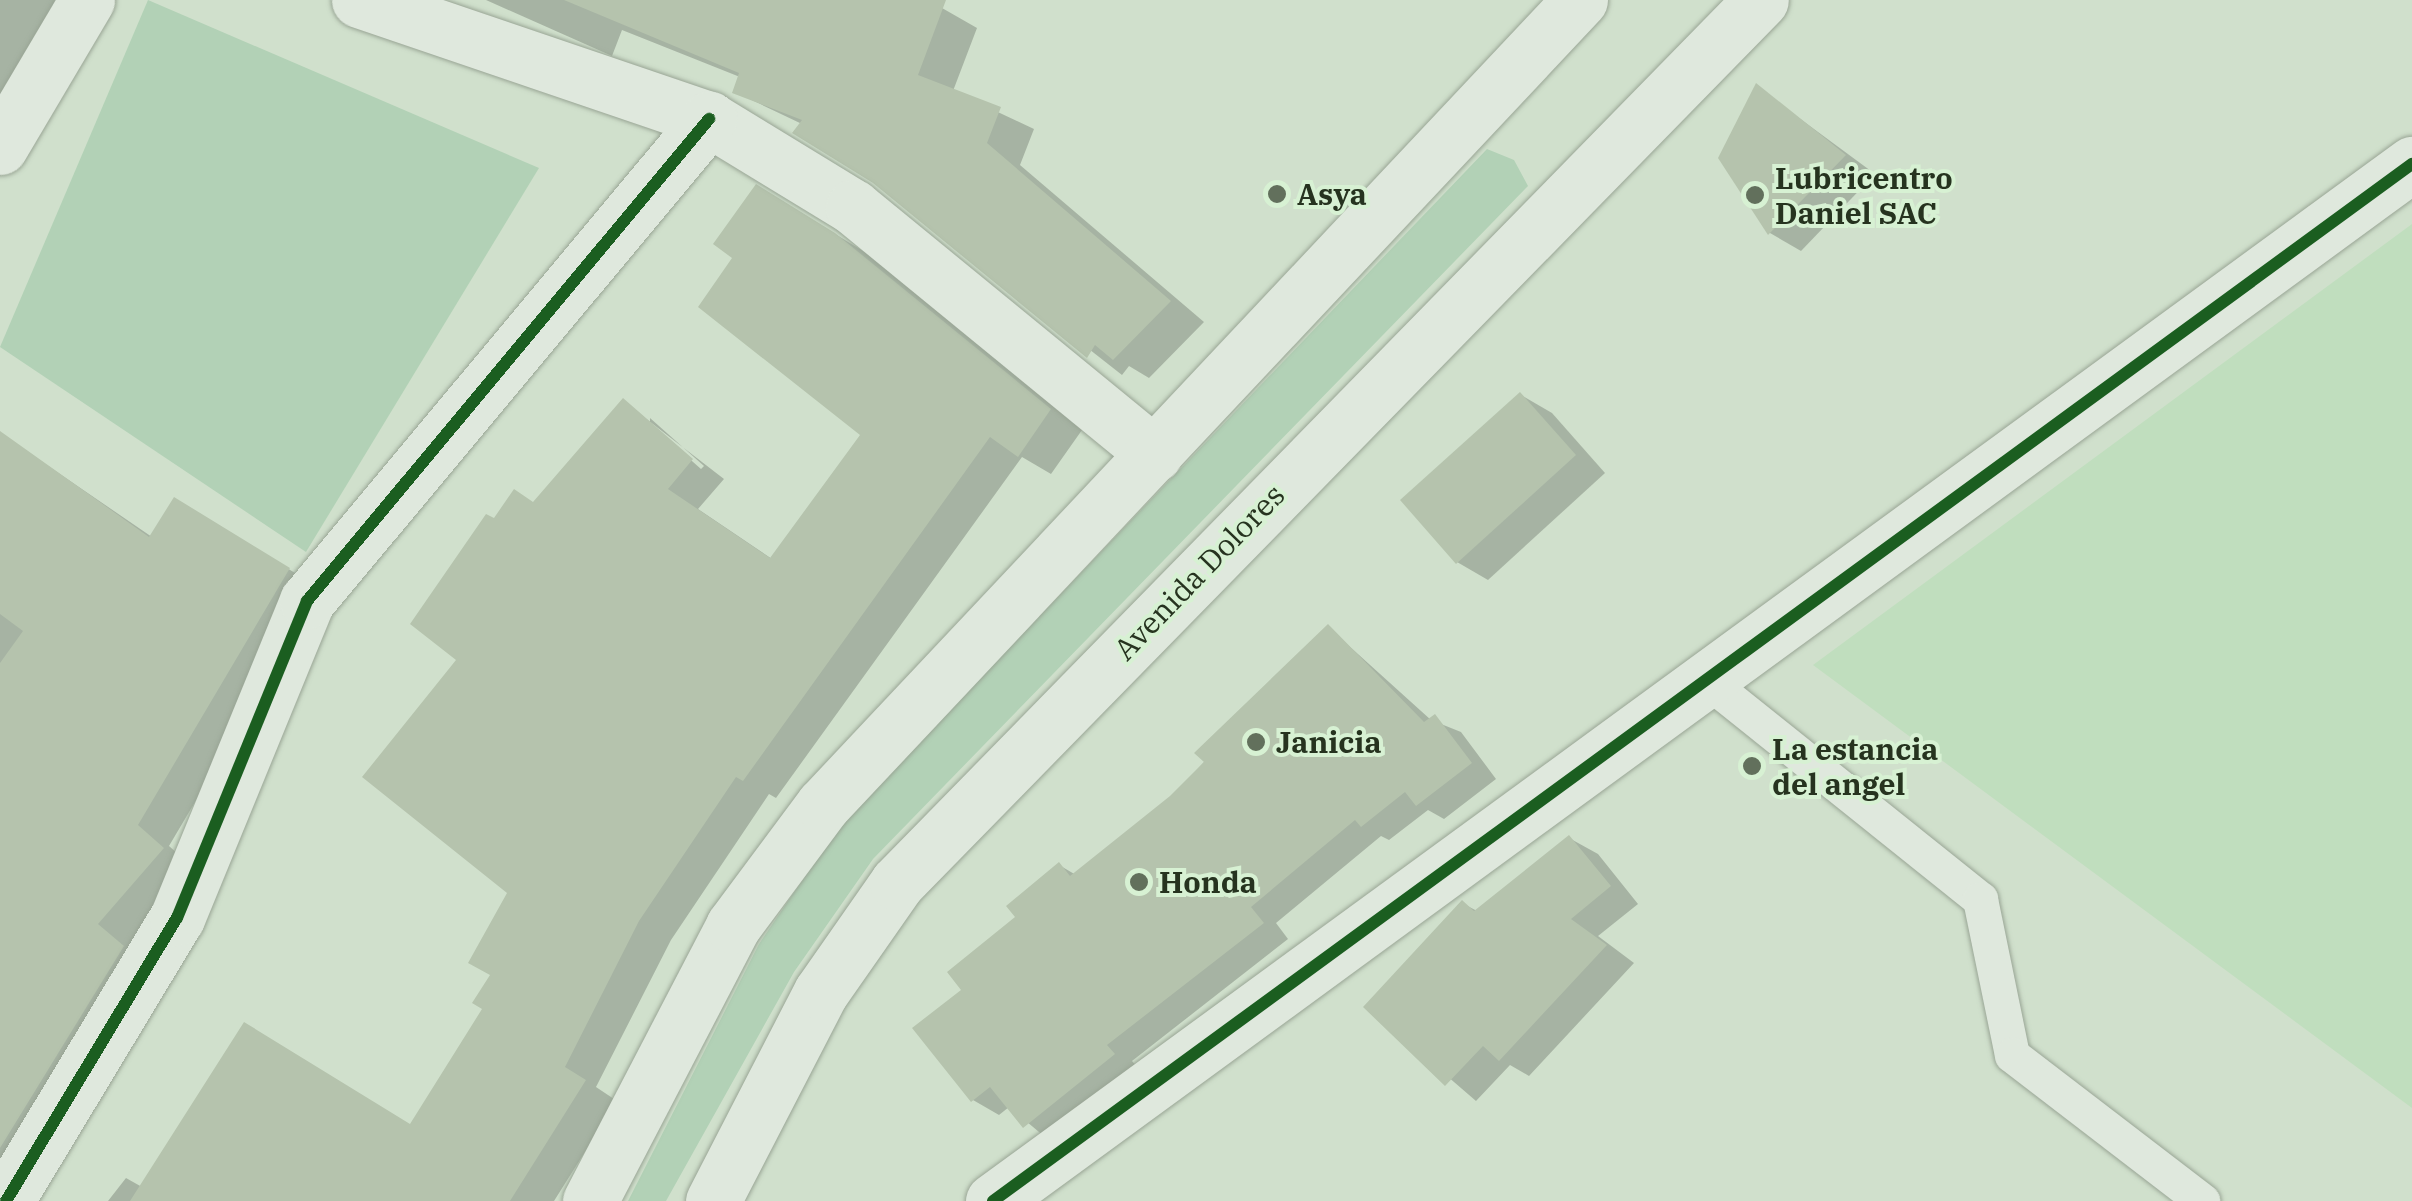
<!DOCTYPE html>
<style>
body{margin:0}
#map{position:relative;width:2412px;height:1201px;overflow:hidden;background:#d0e0cc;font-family:"IBM Plex Serif",serif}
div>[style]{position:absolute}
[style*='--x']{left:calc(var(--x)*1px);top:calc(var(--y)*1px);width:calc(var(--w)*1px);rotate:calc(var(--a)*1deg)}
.farmland>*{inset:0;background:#c0debe}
.green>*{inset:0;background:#b2d1b6}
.shadow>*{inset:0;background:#0003}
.building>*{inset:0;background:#b5c3ad}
.roads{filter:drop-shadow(0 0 2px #99a595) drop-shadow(0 0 2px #99a595)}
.lane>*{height:35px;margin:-17.5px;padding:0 17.5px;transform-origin:17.5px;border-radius:17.5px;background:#dfe8dd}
.street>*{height:55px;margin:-27.5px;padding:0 27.5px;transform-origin:27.5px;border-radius:27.5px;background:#dfe8dd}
.secondary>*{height:55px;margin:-27.5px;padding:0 27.5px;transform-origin:27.5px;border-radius:27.5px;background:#dfe8dd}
.cycleway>*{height:12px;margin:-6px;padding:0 6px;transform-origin:6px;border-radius:6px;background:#1b5e20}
.dots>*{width:28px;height:28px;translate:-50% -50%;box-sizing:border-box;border:5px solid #d7f1d3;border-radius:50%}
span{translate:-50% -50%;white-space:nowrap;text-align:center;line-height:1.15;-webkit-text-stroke:8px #d7f1d3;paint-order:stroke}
.poi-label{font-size:30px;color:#26331f;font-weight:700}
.left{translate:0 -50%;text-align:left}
.street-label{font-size:30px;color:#26331f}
</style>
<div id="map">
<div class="farmland">
<i style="clip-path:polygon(2412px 224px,2412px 1108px,1813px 665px)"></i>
</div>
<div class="green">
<i style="clip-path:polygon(148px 0,539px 168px,306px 552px,0 347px)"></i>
<i style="clip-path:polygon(1487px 149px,1514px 160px,1528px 186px,873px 859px,794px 972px,666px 1201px,628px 1201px,759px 944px,841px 823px)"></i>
</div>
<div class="shadow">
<i style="clip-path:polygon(0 0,96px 0,0 160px)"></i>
<i style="clip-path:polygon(486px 0,920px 0,942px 8px,977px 28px,953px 91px,1034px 129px,1020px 165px,1204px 322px,1149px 378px,1129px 366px,1122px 375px,802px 124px,735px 92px,740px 77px,622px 30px,612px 56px)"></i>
<i style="clip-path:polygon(1757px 87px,1875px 174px,1801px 251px,1770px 233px,1721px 158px)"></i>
<i style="clip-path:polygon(evenodd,789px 206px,868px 254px,1082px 430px,1051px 474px,1022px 457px,776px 798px,769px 794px,671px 940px,596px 1087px,617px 1101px,554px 1201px,108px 1201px,126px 1178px,142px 1187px,412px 1127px,486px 1008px,510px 892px,459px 660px,495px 521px,535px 504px,623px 401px,724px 479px,698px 509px,772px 559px,864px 434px,789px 206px,650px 418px,704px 466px,701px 469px,650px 424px,650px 418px)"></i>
<i style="clip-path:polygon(1521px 395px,1552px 413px,1605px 473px,1488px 580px,1457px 562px)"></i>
<i style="clip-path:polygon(0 433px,152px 537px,207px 519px,321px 589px,169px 846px,195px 869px,0 1201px)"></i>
<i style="clip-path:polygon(1328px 627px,1431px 720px,1461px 732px,1496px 779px,1444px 819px,1428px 810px,1389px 840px,1381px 836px,1276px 923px,1288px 939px,1132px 1061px,1140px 1070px,1051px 1142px,1009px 1107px,999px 1115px,973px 1100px,965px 990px,1018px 918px,1059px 865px,1076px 875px,1171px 798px)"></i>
<i style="clip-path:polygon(1569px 838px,1598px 854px,1638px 904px,1598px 936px,1634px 963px,1529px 1076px,1510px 1065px,1476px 1101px,1366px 1006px,1462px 903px,1477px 911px)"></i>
</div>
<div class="building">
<i style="clip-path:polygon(564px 0,946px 0,918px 75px,1001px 107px,987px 143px,1171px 301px,1113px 360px,1095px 345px,1087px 358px,873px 183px,792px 133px,802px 120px,732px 93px,739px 73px)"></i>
<i style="clip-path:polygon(1756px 83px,1846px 155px,1768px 235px,1718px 158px)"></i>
<i style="clip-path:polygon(756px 184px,835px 233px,1051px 409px,1018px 457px,990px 437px,743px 781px,736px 777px,639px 921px,565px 1067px,586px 1080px,510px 1201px,130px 1201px,244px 1022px,410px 1124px,482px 1009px,472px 1003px,490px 975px,468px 963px,507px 893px,362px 777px,456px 660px,410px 624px,486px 514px,494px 518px,514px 489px,533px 502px,623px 398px,693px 459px,668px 489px,770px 558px,860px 435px,698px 307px,732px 258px,713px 244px)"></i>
<i style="clip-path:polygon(1520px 392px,1576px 455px,1456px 564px,1400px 500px)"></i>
<i style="clip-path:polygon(0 431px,149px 537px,174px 497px,290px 568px,138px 825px,164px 848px,98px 924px,124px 946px,0 1148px,0 663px,23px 631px,0 614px)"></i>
<i style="clip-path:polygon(1328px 624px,1424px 722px,1435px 714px,1472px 763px,1416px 806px,1405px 792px,1361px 827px,1355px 820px,1251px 907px,1264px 923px,1107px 1045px,1115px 1054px,1023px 1128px,990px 1087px,971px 1102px,912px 1028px,961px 990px,947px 972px,1015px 917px,1006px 906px,1059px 862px,1070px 876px,1170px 796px,1204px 762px,1194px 753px)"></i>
<i style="clip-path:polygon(1569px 835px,1611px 886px,1571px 919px,1607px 945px,1499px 1061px,1483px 1046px,1445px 1086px,1363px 1007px,1462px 900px,1474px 911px)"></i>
</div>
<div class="roads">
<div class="lane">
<i style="--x:1704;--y:678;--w:354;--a:38.7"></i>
<i style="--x:1980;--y:899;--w:159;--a:78.4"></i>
<i style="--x:2012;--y:1055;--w:240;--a:37.5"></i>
</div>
<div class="street">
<i style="--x:359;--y:0;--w:370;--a:18.8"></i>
<i style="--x:709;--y:119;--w:169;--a:31.4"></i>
<i style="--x:853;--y:207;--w:390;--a:39.3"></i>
<i style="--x:0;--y:147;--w:171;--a:-59.4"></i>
<i style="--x:6;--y:1201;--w:331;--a:-58.9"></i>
<i style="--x:177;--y:918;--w:343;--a:-67.7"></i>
<i style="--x:307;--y:601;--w:628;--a:-50.17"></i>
</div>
<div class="secondary">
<i style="--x:590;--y:1201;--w:310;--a:-62.5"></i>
<i style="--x:733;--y:926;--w:151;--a:-53.4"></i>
<i style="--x:823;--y:805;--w:1105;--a:-46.76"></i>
<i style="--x:713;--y:1201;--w:235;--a:-62.7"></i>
<i style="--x:821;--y:992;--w:133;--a:-55.1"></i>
<i style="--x:897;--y:883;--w:1235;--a:-45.62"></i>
<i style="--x:993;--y:1201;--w:1758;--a:-36.16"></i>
</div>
</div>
<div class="cycleway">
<i style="--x:6;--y:1201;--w:331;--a:-58.9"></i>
<i style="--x:177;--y:918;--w:343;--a:-67.7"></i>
<i style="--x:307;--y:601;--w:628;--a:-50.17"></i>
<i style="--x:993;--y:1201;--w:1758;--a:-36.16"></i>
</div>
<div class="dots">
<i style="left:1277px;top:194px;background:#62705c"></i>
<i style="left:1755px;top:195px;background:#62705c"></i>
<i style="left:1256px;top:742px;background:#62705c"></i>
<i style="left:1752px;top:766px;background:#62705c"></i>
<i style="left:1139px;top:882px;background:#62705c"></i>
</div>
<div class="poi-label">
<span class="left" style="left:1775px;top:195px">Lubricentro<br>Daniel SAC</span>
<span class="left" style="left:1297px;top:194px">Asya</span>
<span class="left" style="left:1276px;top:742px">Janicia</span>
<span class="left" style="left:1772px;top:766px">La estancia<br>del angel</span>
<span class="left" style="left:1159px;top:882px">Honda</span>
</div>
<div class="street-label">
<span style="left:1199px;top:572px;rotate:-46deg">Avenida Dolores</span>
</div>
</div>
